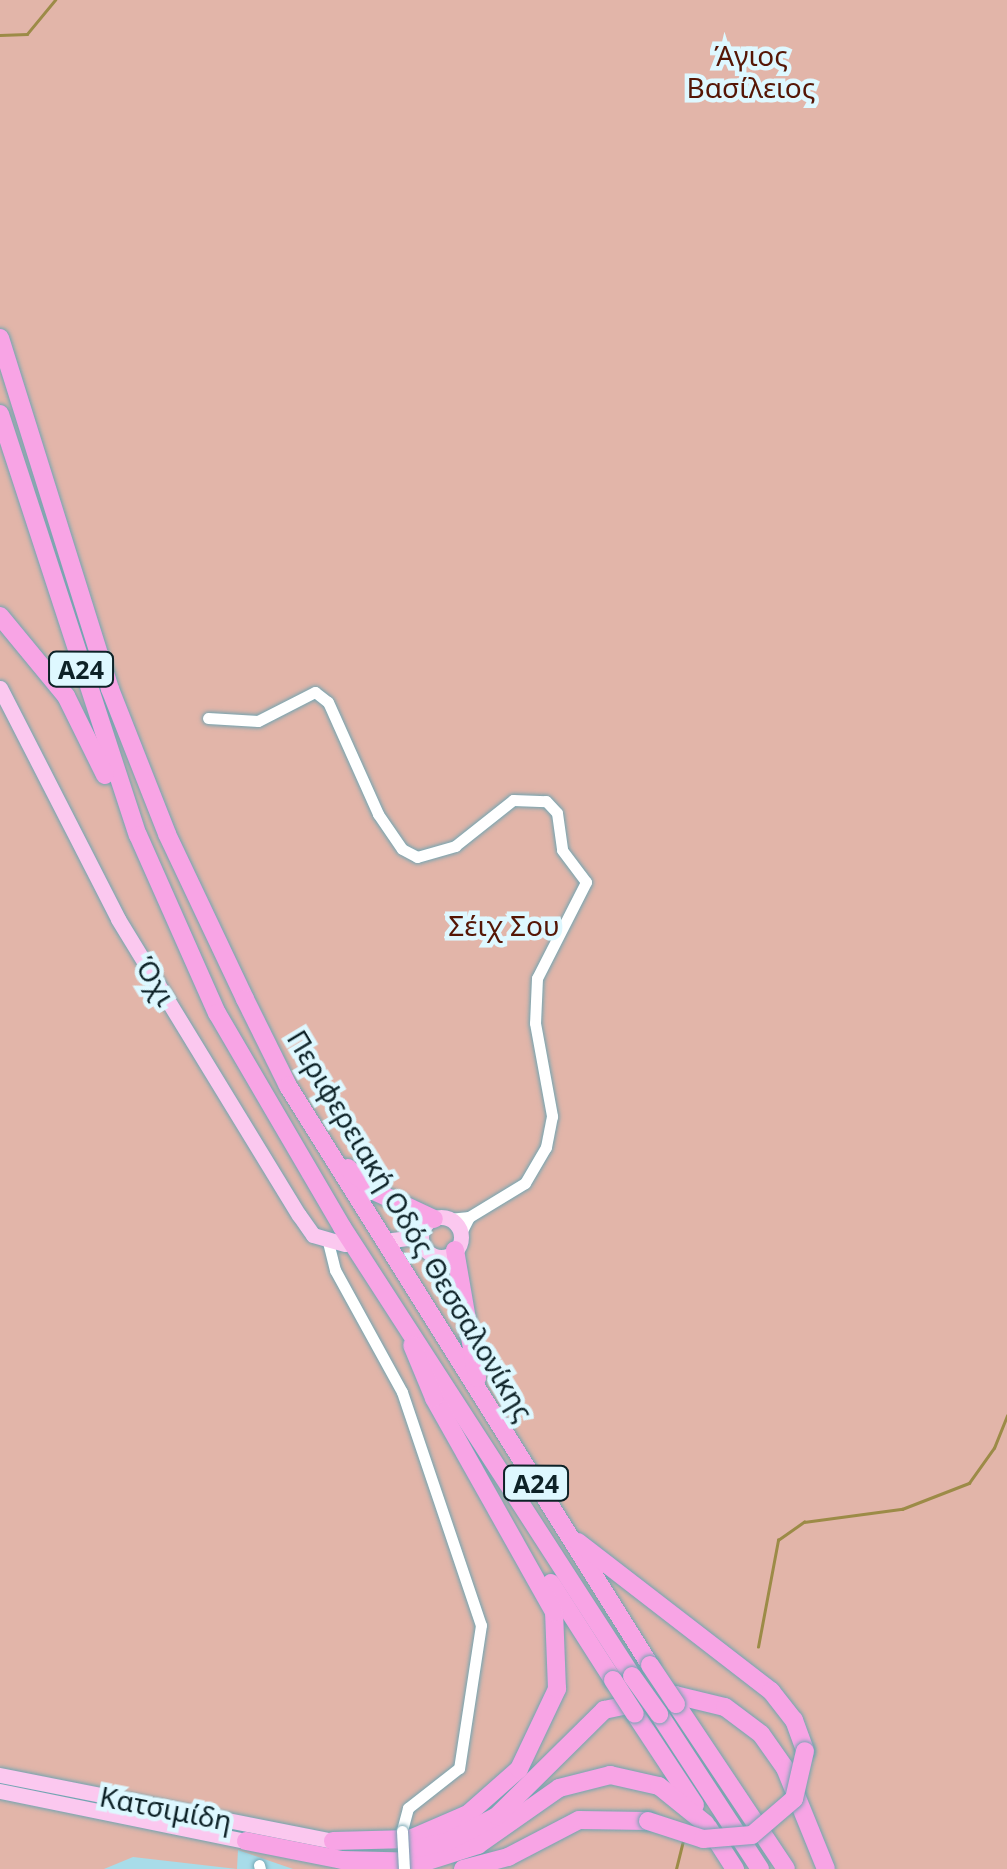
<!DOCTYPE html>
<meta charset="utf-8">
<style>
body{margin:0}
#map{position:relative;width:1007px;height:1869px;overflow:hidden;background:#a8dce9;font-family:"Noto Sans",sans-serif}
div>[style]{position:absolute}
[style*='--x']{left:calc(var(--x)*1px);top:calc(var(--y)*1px);width:calc(var(--w)*1px);rotate:calc(var(--a)*1deg)}
.green>*{inset:0;background:#e2b5a9}
.stream>*{height:2.5px;margin:-1.25px;padding:0 1.25px;transform-origin:1.25px;border-radius:1.25px;background:#9c8b47}
.roads{filter:drop-shadow(0 0 2px #71a4b1) drop-shadow(0 0 2px #71a4b1)}
.minor>*{height:11px;margin:-5.5px;padding:0 5.5px;transform-origin:5.5px;border-radius:5.5px;background:#fff}
.major>*{height:15px;margin:-7.5px;padding:0 7.5px;transform-origin:7.5px;border-radius:7.5px;background:#fbc8ef}
.major>.ring{margin:-7.5px;padding:0;box-sizing:content-box;background:none;border:15px solid #fbc8ef;border-radius:50%}
.highway>*{height:18px;margin:-9px;padding:0 9px;transform-origin:9px;border-radius:9px;background:#f8a4e5}
.bridges{filter:drop-shadow(0 0 2px #71a4b1) drop-shadow(0 0 2px #71a4b1)}
.minor-bridge>*{height:11px;margin:-5.5px;padding:0 5.5px;transform-origin:5.5px;border-radius:5.5px;background:#fff}
.highway-bridge>*{height:18px;margin:-9px;padding:0 9px;transform-origin:9px;border-radius:9px;background:#f8a4e5}
span{translate:-50% -50%;white-space:nowrap;text-align:center;line-height:1.15;-webkit-text-stroke:9px #def8ff;paint-order:stroke}
.shield-label span{padding:2px 8px;background:#def8ff;border:2px solid;border-radius:8px;-webkit-text-stroke-width:0}
.shield-label{font-size:25px;color:#0d2227;font-weight:700}
.park-label{font-size:28px;color:#551605}
.street-label{font-size:28px;color:#0d2227}
</style>
<div id="map">
<div class="green">
<i style="clip-path:polygon(0 0,1007px 0,1007px 1869px,293px 1869px,238px 1850px,237px 1869px,133px 1857px,104px 1869px,0 1869px)"></i>
</div>
<div class="stream">
<i style="--x:0;--y:35;--w:27;--a:-2"></i>
<i style="--x:27;--y:34;--w:44;--a:-50.5"></i>
<i style="--x:758;--y:1647;--w:109;--a:-79.4"></i>
<i style="--x:778;--y:1540;--w:32;--a:-35"></i>
<i style="--x:804;--y:1522;--w:99;--a:-7.6"></i>
<i style="--x:902;--y:1509;--w:72;--a:-21.2"></i>
<i style="--x:969;--y:1483;--w:43;--a:-54.5"></i>
<i style="--x:994;--y:1448;--w:35;--a:-68"></i>
<i style="--x:676;--y:1869;--w:29;--a:-76"></i>
</div>
<div class="roads">
<div class="minor">
<i style="--x:208;--y:718;--w:50;--a:3.4"></i>
<i style="--x:258;--y:721;--w:64;--a:-27"></i>
<i style="--x:315;--y:692;--w:16;--a:38"></i>
<i style="--x:328;--y:702;--w:123;--a:65.9"></i>
<i style="--x:378;--y:814;--w:42;--a:55.6"></i>
<i style="--x:402;--y:849;--w:17;--a:28"></i>
<i style="--x:417;--y:857;--w:40;--a:-16"></i>
<i style="--x:455;--y:846;--w:74;--a:-38.4"></i>
<i style="--x:513;--y:800;--w:33;--a:2"></i>
<i style="--x:546;--y:801;--w:16;--a:47"></i>
<i style="--x:557;--y:813;--w:37;--a:82"></i>
<i style="--x:562;--y:850;--w:40;--a:53"></i>
<i style="--x:586;--y:882;--w:108;--a:117"></i>
<i style="--x:537;--y:978;--w:45;--a:92.5"></i>
<i style="--x:535;--y:1023;--w:95;--a:79.6"></i>
<i style="--x:552;--y:1116;--w:32;--a:101"></i>
<i style="--x:546;--y:1147;--w:42;--a:120.3"></i>
<i style="--x:525;--y:1183;--w:66;--a:148.7"></i>
<i style="--x:449;--y:1219;--w:20;--a:-6"></i>
<i style="--x:469;--y:1217;--w:20;--a:117"></i>
<i style="--x:328;--y:1242;--w:29;--a:76"></i>
<i style="--x:335;--y:1270;--w:139;--a:61.2"></i>
<i style="--x:402;--y:1392;--w:246;--a:71.3"></i>
<i style="--x:481;--y:1625;--w:145;--a:98.7"></i>
<i style="--x:459;--y:1768;--w:65;--a:141.9"></i>
<i style="--x:408;--y:1808;--w:24;--a:105"></i>
<i style="--x:259;--y:1865;--w:4;--a:76"></i>
</div>
<div class="major">
<i style="--x:0;--y:688;--w:259;--a:62.9"></i>
<i style="--x:118;--y:919;--w:347;--a:58.6"></i>
<i style="--x:299;--y:1215;--w:24;--a:55"></i>
<i style="--x:313;--y:1235;--w:33;--a:16"></i>
<i class="ring" style="left:421px;top:1217px;width:25px;height:25px"></i>
<i style="--x:392;--y:1240;--w:17;--a:-7"></i>
<i style="--x:0;--y:1775;--w:339;--a:11.2"></i>
<i style="--x:0;--y:1791;--w:251;--a:11.5"></i>
</div>
<div class="highway">
<i style="--x:0;--y:338;--w:368;--a:72.6"></i>
<i style="--x:110;--y:689;--w:156;--a:68.5"></i>
<i style="--x:167;--y:834;--w:183;--a:64.7"></i>
<i style="--x:245;--y:999;--w:97;--a:63.7"></i>
<i style="--x:288;--y:1086;--w:683;--a:57.99"></i>
<i style="--x:0;--y:414;--w:443;--a:71.9"></i>
<i style="--x:138;--y:835;--w:195;--a:66.1"></i>
<i style="--x:217;--y:1013;--w:248;--a:59.7"></i>
<i style="--x:342;--y:1227;--w:535;--a:57.14"></i>
<i style="--x:0;--y:616;--w:104;--a:50.5"></i>
<i style="--x:66;--y:696;--w:88;--a:63.7"></i>
<i style="--x:348;--y:1168;--w:35;--a:41"></i>
<i style="--x:374;--y:1191;--w:66;--a:25"></i>
<i style="--x:455;--y:1250;--w:130;--a:80.2"></i>
<i style="--x:578;--y:1542;--w:244;--a:37.7"></i>
<i style="--x:771;--y:1691;--w:37;--a:52"></i>
<i style="--x:794;--y:1720;--w:33;--a:70"></i>
<i style="--x:551;--y:1583;--w:115;--a:57.4"></i>
<i style="--x:676;--y:1704;--w:198;--a:56.3"></i>
<i style="--x:635;--y:1714;--w:109;--a:56.6"></i>
<i style="--x:659;--y:1714;--w:185;--a:56.9"></i>
<i style="--x:708;--y:1827;--w:50;--a:57.3"></i>
<i style="--x:246;--y:1841;--w:98;--a:11.2"></i>
<i style="--x:342;--y:1860;--w:83;--a:1.4"></i>
<i style="--x:425;--y:1862;--w:56;--a:-17.8"></i>
<i style="--x:478;--y:1845;--w:99;--a:-35.1"></i>
<i style="--x:559;--y:1788;--w:53;--a:-14.3"></i>
<i style="--x:610;--y:1775;--w:50;--a:12.7"></i>
<i style="--x:659;--y:1786;--w:60;--a:39"></i>
<i style="--x:333;--y:1841;--w:77;--a:-1.5"></i>
<i style="--x:410;--y:1839;--w:63;--a:-23.3"></i>
<i style="--x:468;--y:1814;--w:68;--a:-41.4"></i>
<i style="--x:519;--y:1769;--w:89;--a:-64.6"></i>
<i style="--x:557;--y:1689;--w:77;--a:-92.2"></i>
<i style="--x:554;--y:1612;--w:245;--a:-119.3"></i>
<i style="--x:434;--y:1398;--w:57;--a:-112.5"></i>
<i style="--x:408;--y:1850;--w:40;--a:-12"></i>
<i style="--x:447;--y:1842;--w:56;--a:-27.5"></i>
<i style="--x:497;--y:1816;--w:151;--a:-44.7"></i>
<i style="--x:604;--y:1710;--w:73;--a:-11.9"></i>
<i style="--x:675;--y:1695;--w:51;--a:13.5"></i>
<i style="--x:725;--y:1707;--w:45;--a:36.9"></i>
<i style="--x:761;--y:1734;--w:42;--a:54.8"></i>
<i style="--x:785;--y:1768;--w:109;--a:67.9"></i>
<i style="--x:463;--y:1869;--w:47;--a:-14.9"></i>
<i style="--x:508;--y:1857;--w:80;--a:-27.5"></i>
<i style="--x:579;--y:1820;--w:69;--a:0.8"></i>
</div>
</div>
<div class="bridges">
<div class="minor-bridge">
<i style="--x:402;--y:1831;--w:38;--a:87"></i>
</div>
<div class="highway-bridge">
<i style="--x:650;--y:1665;--w:47;--a:56.3"></i>
<i style="--x:632;--y:1676;--w:47;--a:54.6"></i>
<i style="--x:613;--y:1680;--w:40;--a:57.1"></i>
<i style="--x:648;--y:1821;--w:58;--a:18.1"></i>
<i style="--x:703;--y:1839;--w:49;--a:-4.7"></i>
<i style="--x:752;--y:1835;--w:55;--a:-40.6"></i>
<i style="--x:794;--y:1799;--w:49;--a:-77.1"></i>
</div>
</div>
<div class="shield-label">
<span style="left:81px;top:669px">Α24</span>
<span style="left:536px;top:1483px">Α24</span>
</div>
<div class="park-label">
<span style="left:751px;top:71px">Άγιος<br>Βασίλειος</span>
<span style="left:504px;top:925px">Σέιχ Σου</span>
</div>
<div class="street-label">
<span style="left:156px;top:981px;rotate:59deg">Όχι</span>
<span style="left:411px;top:1225px;rotate:59deg">Περιφερειακή Οδός Θεσσαλονίκης</span>
<span style="left:166px;top:1808px;rotate:11deg">Κατσιμίδη</span>
</div>
</div>
